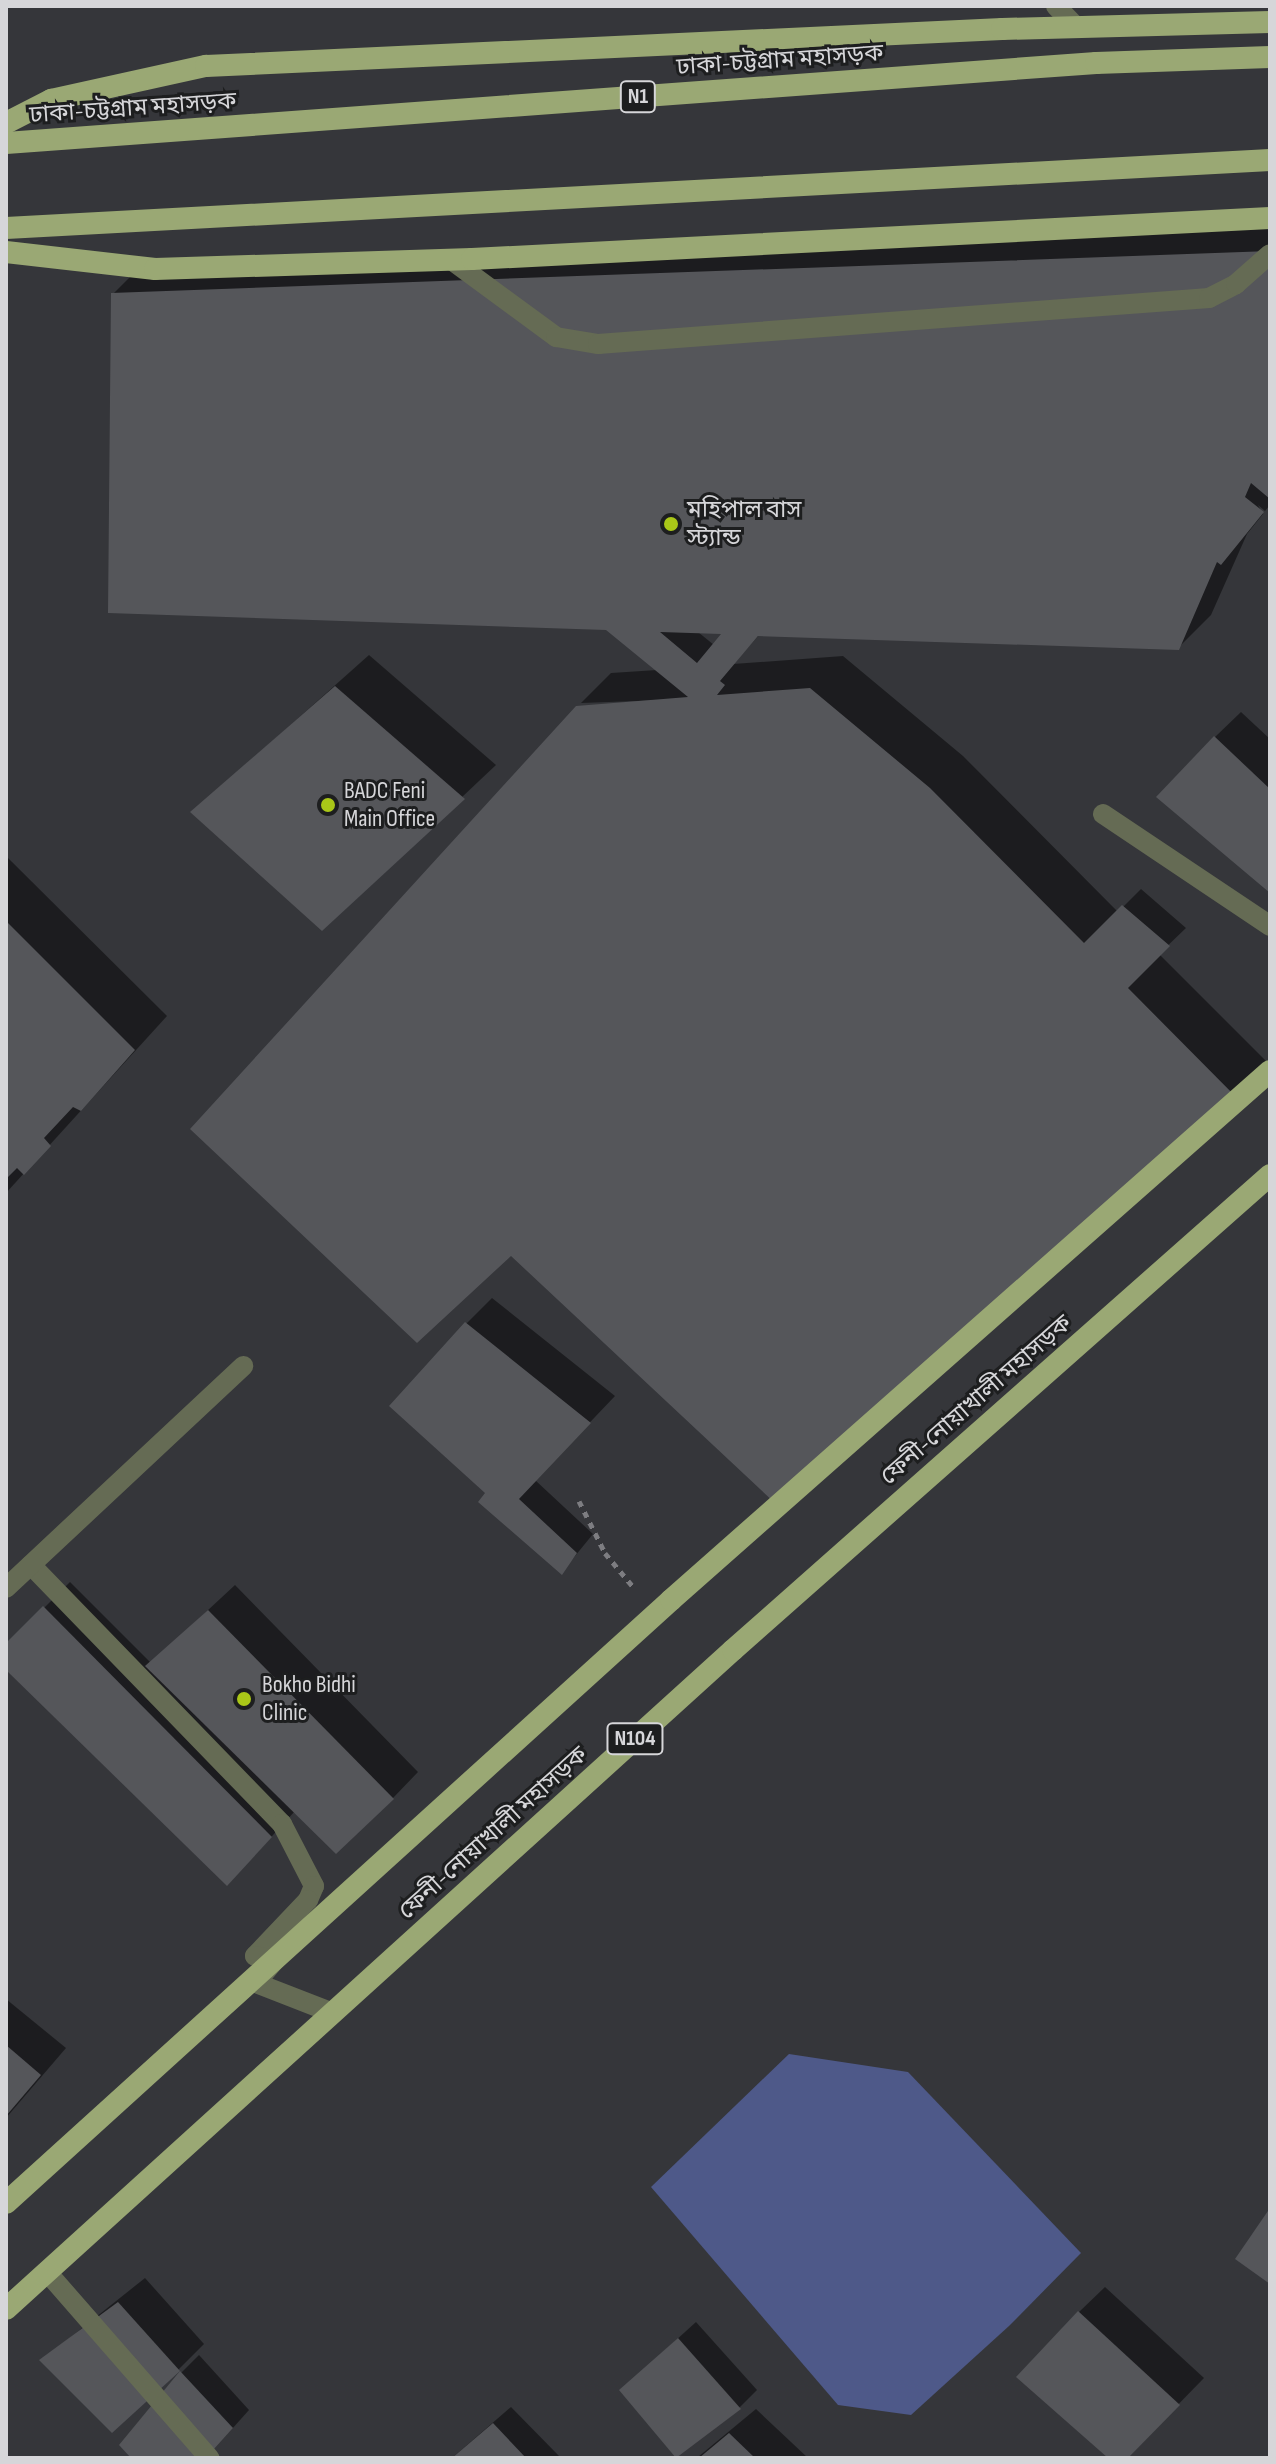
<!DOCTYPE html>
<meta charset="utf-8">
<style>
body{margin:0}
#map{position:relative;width:1276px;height:2464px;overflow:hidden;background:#35363a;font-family:"Sofia Sans Condensed","Noto Sans Bengali",sans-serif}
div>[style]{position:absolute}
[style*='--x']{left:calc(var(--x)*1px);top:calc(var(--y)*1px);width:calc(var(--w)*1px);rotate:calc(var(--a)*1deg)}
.water>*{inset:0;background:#4e5989}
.shadow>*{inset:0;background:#0007}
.building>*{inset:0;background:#55565a}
.path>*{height:5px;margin-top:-2.5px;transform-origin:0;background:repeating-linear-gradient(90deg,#7d7d81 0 6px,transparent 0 12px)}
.service>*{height:20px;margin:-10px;padding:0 10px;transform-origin:10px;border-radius:10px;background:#656b54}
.minor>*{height:20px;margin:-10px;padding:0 10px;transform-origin:10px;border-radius:10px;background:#656b54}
.trunk>*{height:22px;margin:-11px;padding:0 11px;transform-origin:11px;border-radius:11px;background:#9aa874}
.dots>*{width:22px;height:22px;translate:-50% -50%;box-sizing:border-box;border:4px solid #1d1e1f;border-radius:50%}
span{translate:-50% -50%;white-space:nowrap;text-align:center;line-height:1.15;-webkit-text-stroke:6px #1d1e1f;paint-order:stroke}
.shield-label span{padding:2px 6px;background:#1d1e1f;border:2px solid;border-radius:6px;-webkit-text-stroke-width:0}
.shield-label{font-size:22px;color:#d6d6d9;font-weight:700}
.street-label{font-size:24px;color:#d6d6d9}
.poi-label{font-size:24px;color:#d6d6d9}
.left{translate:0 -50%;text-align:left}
.frame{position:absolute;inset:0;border:8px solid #d6d6d9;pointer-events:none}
</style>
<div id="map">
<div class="water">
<i style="clip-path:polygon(789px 2054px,908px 2072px,1081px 2253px,1009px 2326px,911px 2415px,838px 2405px,651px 2187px)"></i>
</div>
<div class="shadow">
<i style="clip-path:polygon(evenodd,1270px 221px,1270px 505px,1265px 511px,1258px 505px,1263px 514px,1247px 534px,1211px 615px,1178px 648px,760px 634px,733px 664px,843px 656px,963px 756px,1118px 912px,1141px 889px,1186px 928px,1159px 954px,1270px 1065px,777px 1503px,692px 699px,581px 703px,611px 673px,657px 670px,607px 628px,113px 294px,146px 261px,1270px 221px,698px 632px,725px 633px,714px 645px,698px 632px)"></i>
<i style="clip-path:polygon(369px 655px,496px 765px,322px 929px,193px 812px)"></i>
<i style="clip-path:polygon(1241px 712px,1270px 739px,1270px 891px,1215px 737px)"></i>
<i style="clip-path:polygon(6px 856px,167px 1016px,6px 1193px)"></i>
<i style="clip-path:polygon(492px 1298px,615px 1396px,535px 1480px,593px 1534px,562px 1572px,488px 1493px,466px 1324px)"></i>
<i style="clip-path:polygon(70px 1582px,151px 1663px,235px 1585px,418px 1772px,393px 1798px,295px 1811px,252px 1858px,6px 1668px,6px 1646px)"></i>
<i style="clip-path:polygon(6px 1999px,66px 2048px,6px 2118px)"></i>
<i style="clip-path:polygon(145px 2278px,204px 2344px,178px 2370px,42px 2360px)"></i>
<i style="clip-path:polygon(1105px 2287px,1204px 2378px,1126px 2458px,1111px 2458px,1079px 2312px)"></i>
<i style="clip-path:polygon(696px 2322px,757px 2390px,739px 2408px,621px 2390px)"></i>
<i style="clip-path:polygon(199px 2355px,249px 2410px,206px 2458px,134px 2458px,181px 2373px)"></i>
<i style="clip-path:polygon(511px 2407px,561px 2458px,452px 2458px)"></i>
<i style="clip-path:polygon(756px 2409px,808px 2458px,697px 2458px,698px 2457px)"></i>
</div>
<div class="building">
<i style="clip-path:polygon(evenodd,1270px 251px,1270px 499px,1251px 483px,1245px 497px,1264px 512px,1221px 565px,1217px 562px,1179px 650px,758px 636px,720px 681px,725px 685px,717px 695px,810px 688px,930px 788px,1084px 943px,1122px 905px,1170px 946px,1128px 988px,1245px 1106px,777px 1505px,511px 1256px,417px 1343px,190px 1129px,576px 706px,688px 697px,606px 630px,108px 613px,111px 293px,1270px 251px,660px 632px,721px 634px,697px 663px,660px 632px)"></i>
<i style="clip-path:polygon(335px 686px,465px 799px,322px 931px,190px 812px)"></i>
<i style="clip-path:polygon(1214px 736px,1270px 789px,1270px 893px,1156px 797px)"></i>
<i style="clip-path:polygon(6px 921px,135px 1050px,81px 1111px,73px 1107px,44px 1138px,51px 1146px,24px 1175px,17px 1168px,6px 1179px)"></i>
<i style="clip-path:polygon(465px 1322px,591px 1423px,519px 1499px,577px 1553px,562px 1575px,478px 1502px,485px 1493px,389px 1406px)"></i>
<i style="clip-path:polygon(43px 1606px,272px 1837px,227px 1886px,6px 1670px,6px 1643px)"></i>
<i style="clip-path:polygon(208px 1610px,394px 1799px,336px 1854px,145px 1666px)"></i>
<i style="clip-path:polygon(6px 2045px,41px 2075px,6px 2116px)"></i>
<i style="clip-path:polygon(1270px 2208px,1270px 2284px,1235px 2259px)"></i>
<i style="clip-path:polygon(118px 2302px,180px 2371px,112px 2433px,39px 2360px)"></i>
<i style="clip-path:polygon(1078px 2311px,1180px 2405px,1128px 2458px,1108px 2458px,1016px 2377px)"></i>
<i style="clip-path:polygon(678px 2338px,741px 2409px,676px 2458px,619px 2390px)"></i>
<i style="clip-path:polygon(180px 2371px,233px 2428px,206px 2458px,131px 2458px,119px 2445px)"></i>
<i style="clip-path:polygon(493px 2423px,526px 2458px,452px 2458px)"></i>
<i style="clip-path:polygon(729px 2433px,755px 2458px,699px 2458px)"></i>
</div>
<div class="path">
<i style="--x:579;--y:1501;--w:58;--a:63.4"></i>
<i style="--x:605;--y:1553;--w:47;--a:50.2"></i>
</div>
<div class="service">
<i style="--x:450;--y:259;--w:132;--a:36.3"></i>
<i style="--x:556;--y:337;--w:43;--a:9.5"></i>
<i style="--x:598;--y:344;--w:613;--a:-4.31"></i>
<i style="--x:1209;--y:298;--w:30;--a:-27"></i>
<i style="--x:1236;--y:284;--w:45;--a:-41.4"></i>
<i style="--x:31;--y:1565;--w:361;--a:45.9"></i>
<i style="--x:282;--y:1824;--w:70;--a:62.7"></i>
<i style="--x:314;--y:1886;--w:15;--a:113"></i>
<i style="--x:308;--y:1900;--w:77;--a:133.4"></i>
<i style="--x:255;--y:1956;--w:20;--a:11"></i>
<i style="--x:275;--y:1960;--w:30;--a:130"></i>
<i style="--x:256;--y:1983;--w:83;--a:21.3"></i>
<i style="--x:6;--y:1588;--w:325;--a:-43.1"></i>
</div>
<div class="minor">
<i style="--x:1056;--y:6;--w:29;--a:46"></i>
<i style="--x:1103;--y:814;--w:201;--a:33.8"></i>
<i style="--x:47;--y:2272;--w:247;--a:48.9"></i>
</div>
<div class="trunk">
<i style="--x:6;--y:123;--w:51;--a:-27.1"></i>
<i style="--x:51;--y:100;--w:159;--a:-12.4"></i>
<i style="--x:206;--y:66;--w:797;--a:-2.66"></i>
<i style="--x:1002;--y:29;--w:268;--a:-1.5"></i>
<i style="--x:6;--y:143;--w:1093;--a:-4.2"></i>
<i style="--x:1096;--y:63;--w:174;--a:-2"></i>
<i style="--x:6;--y:228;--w:1266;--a:-3.08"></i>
<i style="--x:6;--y:252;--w:150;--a:6.5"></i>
<i style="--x:155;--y:269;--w:317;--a:-1.8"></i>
<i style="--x:472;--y:259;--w:799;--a:-2.94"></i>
<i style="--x:6;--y:2203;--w:898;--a:-42.2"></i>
<i style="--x:671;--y:1600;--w:799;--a:-41.45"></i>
<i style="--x:6;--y:2309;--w:981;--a:-42.19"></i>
<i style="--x:733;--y:1650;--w:717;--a:-41.49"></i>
</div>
<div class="dots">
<i style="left:671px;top:524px;background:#aac718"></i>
<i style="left:328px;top:805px;background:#aac718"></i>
<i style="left:244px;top:1699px;background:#aac718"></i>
</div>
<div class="shield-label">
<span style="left:638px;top:97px">N1</span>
<span style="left:635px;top:1739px">N104</span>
</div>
<div class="street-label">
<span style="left:780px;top:60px;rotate:-4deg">ঢাকা-চট্টগ্রাম মহাসড়ক</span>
<span style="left:133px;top:108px;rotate:-4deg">ঢাকা-চট্টগ্রাম মহাসড়ক</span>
<span style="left:976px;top:1400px;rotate:-41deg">ফেনী-নোয়াখালী মহাসড়ক</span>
<span style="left:493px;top:1833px;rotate:-42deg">ফেনী-নোয়াখালী মহাসড়ক</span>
</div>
<div class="poi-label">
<span class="left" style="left:687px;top:524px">মহিপাল বাস<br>স্ট্যান্ড</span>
<span class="left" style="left:344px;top:805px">BADC Feni<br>Main Office</span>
<span class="left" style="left:262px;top:1699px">Bokho Bidhi<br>Clinic</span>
</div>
<div class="frame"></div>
</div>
